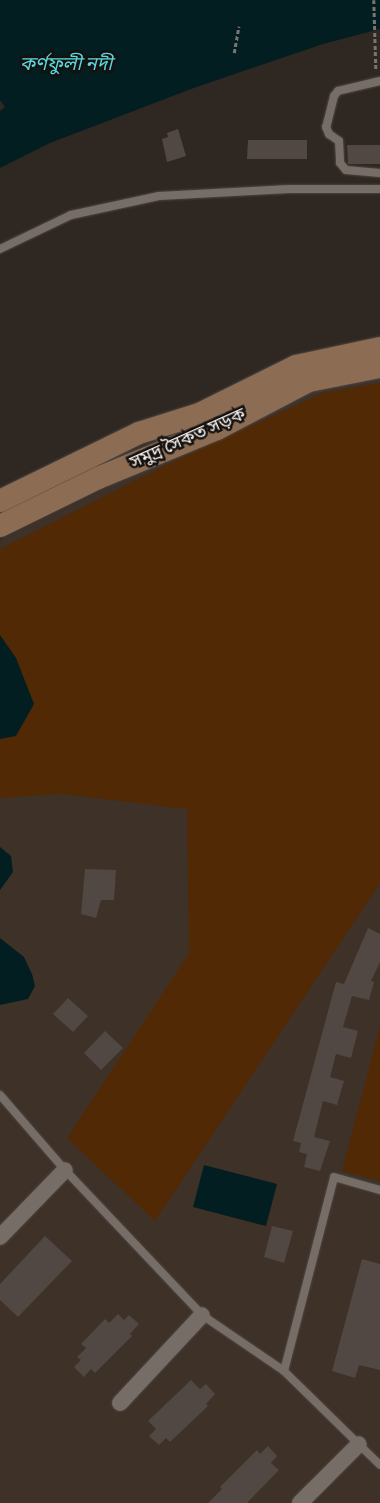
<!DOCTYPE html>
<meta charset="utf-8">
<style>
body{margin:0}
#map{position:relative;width:380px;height:1503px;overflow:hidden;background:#2f2822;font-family:"Source Sans 3","Noto Sans Bengali",sans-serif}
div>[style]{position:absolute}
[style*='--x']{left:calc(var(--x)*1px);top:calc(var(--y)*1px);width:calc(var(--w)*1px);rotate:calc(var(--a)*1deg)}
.built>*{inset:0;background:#3e3128}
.green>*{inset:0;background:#522905}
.water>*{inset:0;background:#031e20}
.building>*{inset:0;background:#514843}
.path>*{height:2.5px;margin-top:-1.25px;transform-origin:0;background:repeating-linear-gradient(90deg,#7b746f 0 4px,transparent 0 6.5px)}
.roads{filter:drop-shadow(0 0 1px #4d4643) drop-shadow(0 0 1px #4d4643)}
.lane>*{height:8px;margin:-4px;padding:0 4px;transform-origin:4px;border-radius:4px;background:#776d67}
.street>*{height:16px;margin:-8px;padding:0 8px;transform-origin:8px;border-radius:8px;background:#776d67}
.secondary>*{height:22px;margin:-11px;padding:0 11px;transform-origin:11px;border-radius:11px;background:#8c6d54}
span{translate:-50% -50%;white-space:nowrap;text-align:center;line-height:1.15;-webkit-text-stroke:5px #15110f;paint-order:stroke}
.street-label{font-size:18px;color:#f9f3f0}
.water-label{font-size:19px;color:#58dbe0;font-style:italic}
</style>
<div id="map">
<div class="built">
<i style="clip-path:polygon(380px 375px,380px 1503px,0 1503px,0 540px,323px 382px)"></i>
</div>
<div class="green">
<i style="clip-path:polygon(380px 383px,380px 883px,155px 1221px,67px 1138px,189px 953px,187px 809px,62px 794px,0 798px,0 549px,176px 460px,323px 393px)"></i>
<i style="clip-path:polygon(380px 1026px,380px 1181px,342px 1171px)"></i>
</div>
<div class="water">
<i style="clip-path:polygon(0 0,380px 0,380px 29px,323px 44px,191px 89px,50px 143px,0 168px,0 111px,5px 107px,0 100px)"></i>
<i style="clip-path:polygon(0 635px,16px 658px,34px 704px,16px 736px,0 739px)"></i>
<i style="clip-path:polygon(0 847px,11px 856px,13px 872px,0 890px)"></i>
<i style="clip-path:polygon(0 938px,24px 957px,32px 974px,35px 986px,28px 999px,0 1005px)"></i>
<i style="clip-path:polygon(204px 1165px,277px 1184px,266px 1226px,193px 1207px)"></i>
</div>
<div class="building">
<i style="clip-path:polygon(178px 129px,186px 156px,167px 162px,162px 139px,168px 137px,167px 133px)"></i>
<i style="clip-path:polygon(248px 140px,307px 140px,307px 159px,247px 159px)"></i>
<i style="clip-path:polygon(347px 145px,380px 145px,380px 164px,348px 164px)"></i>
<i style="clip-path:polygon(85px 869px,116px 870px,114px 900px,101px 900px,96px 918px,81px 914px)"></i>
<i style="clip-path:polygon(368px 928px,380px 934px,380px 962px,371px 981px,374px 982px,369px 1000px,352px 996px,343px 1027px,358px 1031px,351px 1058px,336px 1054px,330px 1077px,344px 1081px,337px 1105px,323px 1101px,314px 1137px,330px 1141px,320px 1171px,304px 1167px,307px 1154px,299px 1152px,301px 1143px,293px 1141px,336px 982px,344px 984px)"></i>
<i style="clip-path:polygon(68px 998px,88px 1016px,73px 1032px,53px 1014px)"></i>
<i style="clip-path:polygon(105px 1031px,123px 1048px,101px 1070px,84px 1053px)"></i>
<i style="clip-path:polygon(272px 1226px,293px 1231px,284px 1263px,264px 1257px)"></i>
<i style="clip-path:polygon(45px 1236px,72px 1261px,18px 1317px,0 1300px,0 1284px)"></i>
<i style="clip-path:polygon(362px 1259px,380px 1264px,380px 1370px,359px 1365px,355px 1378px,332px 1371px)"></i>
<i style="clip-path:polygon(118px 1314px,124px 1320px,129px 1315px,139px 1324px,130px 1334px,132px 1336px,95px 1373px,91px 1369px,84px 1377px,74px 1367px,81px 1360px,77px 1357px,86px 1348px,81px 1344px,105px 1319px,109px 1323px)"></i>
<i style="clip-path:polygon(191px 1380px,200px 1389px,206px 1384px,215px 1394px,206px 1404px,208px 1406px,170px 1442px,166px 1438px,159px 1445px,149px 1436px,156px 1429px,148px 1421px)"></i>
<i style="clip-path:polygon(268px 1446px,277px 1456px,271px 1463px,279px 1470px,247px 1503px,208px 1503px,222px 1489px,220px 1487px,257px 1450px,260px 1454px)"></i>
</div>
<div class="path">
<i style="--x:374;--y:0;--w:69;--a:88.3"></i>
<i style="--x:234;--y:53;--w:27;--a:-80"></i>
</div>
<div class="roads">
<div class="lane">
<i style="--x:380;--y:81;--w:43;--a:166.6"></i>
<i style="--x:338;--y:91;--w:6;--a:129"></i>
<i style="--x:334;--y:96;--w:32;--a:104"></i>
<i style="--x:326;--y:127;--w:8;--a:67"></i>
<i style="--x:329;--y:134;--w:12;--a:35"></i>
<i style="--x:339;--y:141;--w:22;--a:87"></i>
<i style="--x:340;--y:163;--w:9;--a:49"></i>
<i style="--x:346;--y:170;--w:34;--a:5"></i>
<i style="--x:0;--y:249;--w:79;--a:-25.6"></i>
<i style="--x:71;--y:215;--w:90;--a:-12.2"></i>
<i style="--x:159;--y:196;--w:130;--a:-3.1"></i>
<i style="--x:289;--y:189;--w:91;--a:0"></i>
<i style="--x:0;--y:1095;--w:99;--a:49.1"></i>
<i style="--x:65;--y:1170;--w:199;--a:46.6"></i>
<i style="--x:202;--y:1315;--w:99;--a:34.3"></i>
<i style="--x:284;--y:1371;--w:134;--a:44.4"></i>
<i style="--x:284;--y:1371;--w:200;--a:-75.5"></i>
<i style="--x:334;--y:1177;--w:48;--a:15.8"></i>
</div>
<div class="street">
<i style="--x:0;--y:1237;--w:93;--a:-45.9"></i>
<i style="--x:120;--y:1403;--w:120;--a:-47"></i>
<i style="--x:300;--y:1503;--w:83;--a:-45"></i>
</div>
<div class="secondary">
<i style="--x:0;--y:501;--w:155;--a:-26.1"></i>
<i style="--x:139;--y:433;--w:63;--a:-17.6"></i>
<i style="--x:199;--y:414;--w:108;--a:-26.3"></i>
<i style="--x:296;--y:366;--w:86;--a:-12.1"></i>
<i style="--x:0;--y:526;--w:109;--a:-26.1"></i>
<i style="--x:98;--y:478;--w:129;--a:-22.4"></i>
<i style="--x:217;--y:429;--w:104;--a:-27.6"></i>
<i style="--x:309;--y:381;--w:72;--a:-11.2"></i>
</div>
</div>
<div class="street-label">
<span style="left:188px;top:439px;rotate:-24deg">সমুদ্র সৈকত সড়ক</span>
</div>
<div class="water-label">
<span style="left:66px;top:65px">কর্ণফুলী নদী</span>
</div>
</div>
